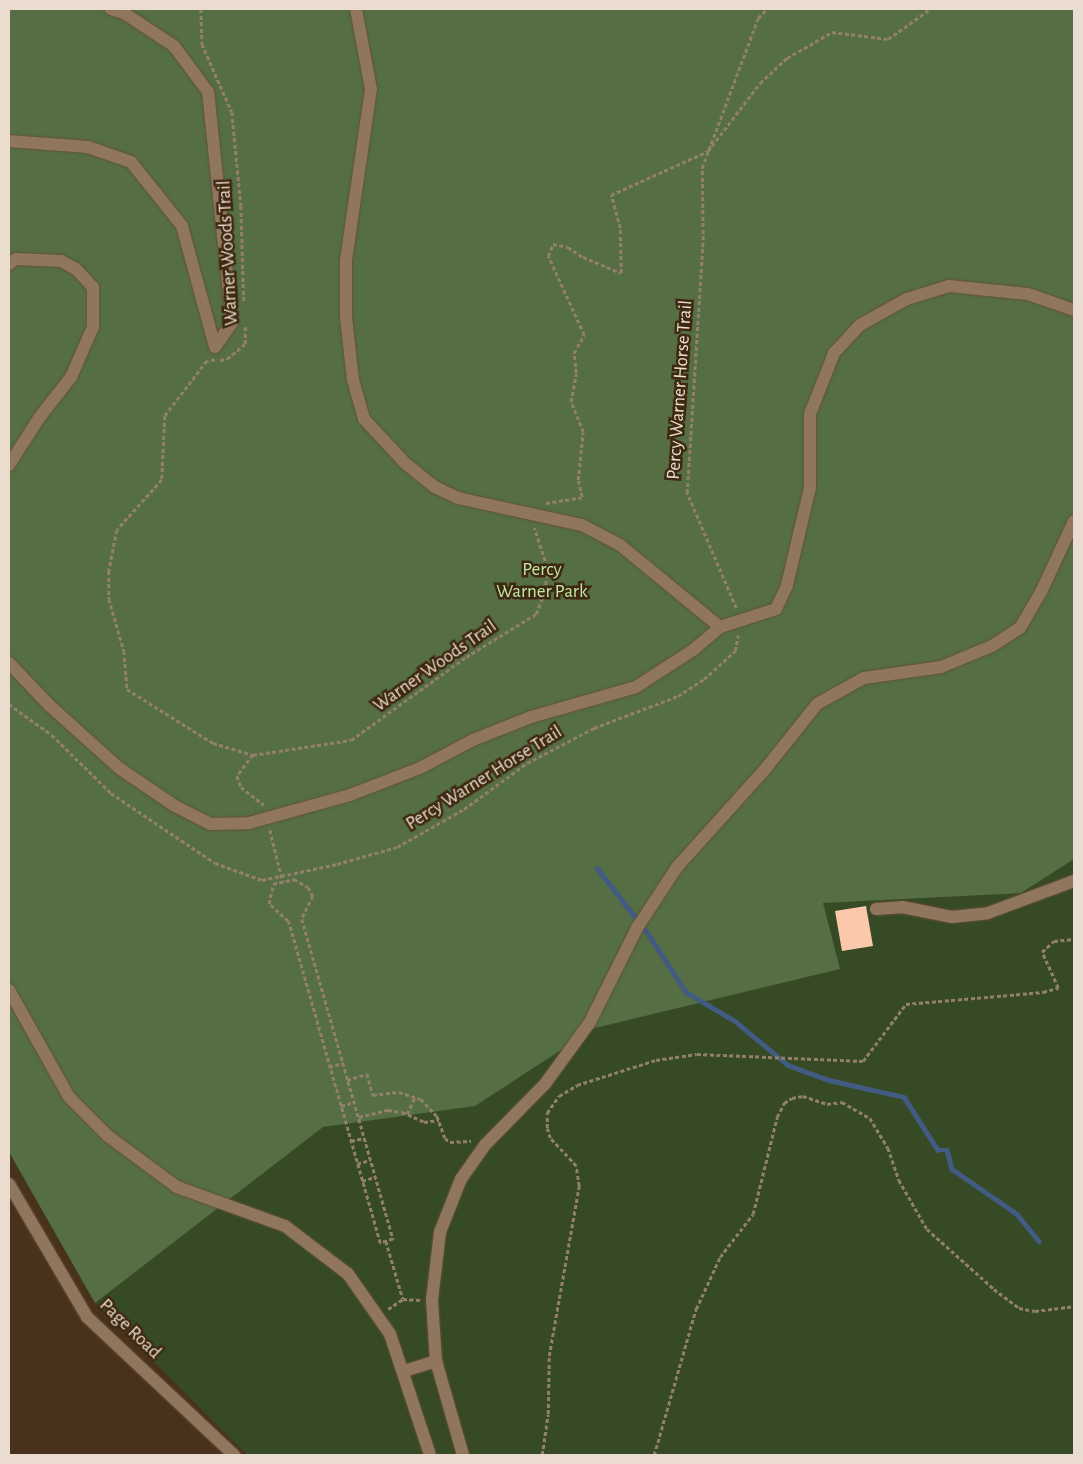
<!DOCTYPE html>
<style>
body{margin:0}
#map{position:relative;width:1083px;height:1464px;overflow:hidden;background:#49321b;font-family:"Alegreya Sans",sans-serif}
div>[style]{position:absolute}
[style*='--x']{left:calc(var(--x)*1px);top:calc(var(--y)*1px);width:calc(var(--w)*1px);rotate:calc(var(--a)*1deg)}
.green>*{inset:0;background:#354a25}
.forest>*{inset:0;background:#556e43}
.stream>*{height:4.5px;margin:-2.25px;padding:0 2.25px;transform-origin:2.25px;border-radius:2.25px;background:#425b82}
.building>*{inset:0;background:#fcc8ab}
.path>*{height:2.5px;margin-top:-1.25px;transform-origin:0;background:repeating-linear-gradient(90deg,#927f6c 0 4px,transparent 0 6.5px)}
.roads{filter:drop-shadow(0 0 1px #63503c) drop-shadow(0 0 1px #63503c)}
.minor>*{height:12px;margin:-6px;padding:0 6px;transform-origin:6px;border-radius:6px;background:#90765d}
span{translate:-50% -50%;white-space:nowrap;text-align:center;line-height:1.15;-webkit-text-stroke:5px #3e2811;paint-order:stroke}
.street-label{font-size:19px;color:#eadcce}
.park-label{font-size:19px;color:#bfe8a3}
.frame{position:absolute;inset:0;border:10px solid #eadcce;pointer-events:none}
</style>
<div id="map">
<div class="green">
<i style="clip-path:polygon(9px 9px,1074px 9px,1074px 1455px,247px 1455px,95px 1303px,9px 1152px)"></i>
</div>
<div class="forest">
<i style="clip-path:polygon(9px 9px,1074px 9px,1074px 859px,1021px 893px,823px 903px,840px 969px,595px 1028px,475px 1106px,323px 1127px,95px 1303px,9px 1152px)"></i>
</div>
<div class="stream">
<i style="--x:597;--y:868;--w:81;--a:52"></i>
<i style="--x:647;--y:932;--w:72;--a:57"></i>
<i style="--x:686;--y:992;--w:57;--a:30.6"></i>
<i style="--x:735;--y:1021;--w:69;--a:39.7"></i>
<i style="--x:788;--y:1065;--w:44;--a:20.1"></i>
<i style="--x:829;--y:1080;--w:77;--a:12.8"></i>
<i style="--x:904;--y:1097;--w:63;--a:57.3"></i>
<i style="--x:938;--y:1150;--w:9;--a:0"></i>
<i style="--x:947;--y:1150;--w:20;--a:75"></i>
<i style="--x:952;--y:1169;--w:79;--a:34.7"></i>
<i style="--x:1017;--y:1214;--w:35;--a:51"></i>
</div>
<div class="building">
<i style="clip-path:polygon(866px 906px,873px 946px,842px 951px,835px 911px)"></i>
</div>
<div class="path">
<i style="--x:201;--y:9;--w:35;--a:88"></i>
<i style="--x:202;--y:44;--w:74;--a:66.2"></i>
<i style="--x:232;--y:112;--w:94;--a:84.5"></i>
<i style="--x:241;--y:206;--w:98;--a:88.2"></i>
<i style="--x:215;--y:360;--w:8;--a:173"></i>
<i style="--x:207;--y:361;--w:69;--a:127.4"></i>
<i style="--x:165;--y:416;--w:64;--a:92.7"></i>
<i style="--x:162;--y:480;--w:67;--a:132"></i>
<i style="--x:117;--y:530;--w:42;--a:101"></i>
<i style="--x:109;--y:571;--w:28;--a:90"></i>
<i style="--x:109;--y:599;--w:54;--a:73.9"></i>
<i style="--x:124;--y:651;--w:38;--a:85"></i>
<i style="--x:127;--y:689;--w:102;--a:32.1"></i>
<i style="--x:213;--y:743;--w:42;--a:16.7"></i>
<i style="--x:253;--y:755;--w:99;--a:-8.7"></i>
<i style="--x:351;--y:740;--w:142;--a:-35.8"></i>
<i style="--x:466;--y:657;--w:82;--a:-31.6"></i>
<i style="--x:536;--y:614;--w:25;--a:-69"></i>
<i style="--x:545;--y:591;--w:24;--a:-85"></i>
<i style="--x:547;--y:567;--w:41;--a:-108.4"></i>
<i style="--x:220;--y:360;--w:7;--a:-8"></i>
<i style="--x:227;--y:359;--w:23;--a:-40"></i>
<i style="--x:245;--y:344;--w:17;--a:-90"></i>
<i style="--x:546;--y:503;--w:36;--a:-9"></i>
<i style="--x:582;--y:497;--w:17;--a:-103"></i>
<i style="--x:578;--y:480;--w:48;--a:-84.1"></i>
<i style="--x:583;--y:432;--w:32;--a:-112"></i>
<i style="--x:571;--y:402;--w:29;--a:-80"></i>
<i style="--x:576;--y:373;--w:20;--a:-96"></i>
<i style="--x:574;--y:353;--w:21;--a:-61"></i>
<i style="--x:584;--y:335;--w:87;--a:-114.5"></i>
<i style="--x:548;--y:256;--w:13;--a:-67"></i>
<i style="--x:553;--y:244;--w:15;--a:11"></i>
<i style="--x:568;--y:247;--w:18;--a:34"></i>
<i style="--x:583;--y:257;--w:41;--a:22.8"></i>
<i style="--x:621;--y:273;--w:45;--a:-91.3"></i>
<i style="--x:620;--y:228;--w:34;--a:-105"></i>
<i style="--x:611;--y:195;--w:107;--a:-24.4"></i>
<i style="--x:708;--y:151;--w:86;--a:-52.6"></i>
<i style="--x:760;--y:83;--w:37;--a:-43"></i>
<i style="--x:787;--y:58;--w:52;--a:-30"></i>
<i style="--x:832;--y:32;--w:56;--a:7.1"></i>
<i style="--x:888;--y:39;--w:52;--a:-35.5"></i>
<i style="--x:736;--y:608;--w:125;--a:-113.1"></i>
<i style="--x:687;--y:493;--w:254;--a:-86.4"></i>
<i style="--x:703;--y:240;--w:72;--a:-90.8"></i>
<i style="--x:702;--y:168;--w:160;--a:-69.5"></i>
<i style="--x:758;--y:18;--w:13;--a:-45"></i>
<i style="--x:9;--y:704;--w:53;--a:35.8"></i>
<i style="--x:52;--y:735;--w:83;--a:44.5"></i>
<i style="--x:111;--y:793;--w:125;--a:33.9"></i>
<i style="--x:215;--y:863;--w:50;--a:19.9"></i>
<i style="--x:262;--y:880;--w:77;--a:-12"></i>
<i style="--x:337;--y:864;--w:62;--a:-15.8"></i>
<i style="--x:397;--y:847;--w:77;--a:-29.6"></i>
<i style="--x:464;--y:809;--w:78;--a:-36.1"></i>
<i style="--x:527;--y:763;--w:76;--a:-27.6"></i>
<i style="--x:594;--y:728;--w:90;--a:-20.9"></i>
<i style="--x:678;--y:696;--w:31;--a:-33"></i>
<i style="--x:704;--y:679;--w:42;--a:-42.1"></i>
<i style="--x:735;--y:651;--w:16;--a:-79"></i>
<i style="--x:253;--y:755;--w:26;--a:127"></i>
<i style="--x:237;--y:776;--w:12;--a:70"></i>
<i style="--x:241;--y:787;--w:29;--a:38"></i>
<i style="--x:270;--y:830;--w:54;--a:76"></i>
<i style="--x:294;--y:879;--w:16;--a:30"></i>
<i style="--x:308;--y:887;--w:10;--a:61"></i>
<i style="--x:313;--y:896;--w:25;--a:116"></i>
<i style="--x:302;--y:919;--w:333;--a:74.1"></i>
<i style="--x:393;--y:1239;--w:14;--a:163"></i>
<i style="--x:380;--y:1243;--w:335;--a:-105.9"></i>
<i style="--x:288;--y:921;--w:25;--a:-138"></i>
<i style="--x:269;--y:904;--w:20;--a:-79"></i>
<i style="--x:273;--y:884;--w:22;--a:-13"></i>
<i style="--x:329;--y:1067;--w:15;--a:-16"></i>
<i style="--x:347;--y:1080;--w:21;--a:-17"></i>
<i style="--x:367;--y:1074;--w:22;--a:74"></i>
<i style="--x:373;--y:1095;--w:26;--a:-7"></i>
<i style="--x:399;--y:1092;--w:23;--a:18"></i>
<i style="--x:421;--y:1099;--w:23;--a:47"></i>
<i style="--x:437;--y:1116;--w:23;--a:70"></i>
<i style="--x:445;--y:1138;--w:6;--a:39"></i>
<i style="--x:450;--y:1142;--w:21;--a:-3"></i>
<i style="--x:341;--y:1106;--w:14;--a:-17"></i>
<i style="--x:407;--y:1114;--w:19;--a:-65"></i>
<i style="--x:359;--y:1117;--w:30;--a:-14"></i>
<i style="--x:388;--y:1110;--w:14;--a:8"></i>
<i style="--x:402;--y:1112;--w:24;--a:24"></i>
<i style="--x:424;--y:1122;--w:15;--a:-8"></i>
<i style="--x:351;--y:1141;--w:13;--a:-13"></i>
<i style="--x:357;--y:1164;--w:14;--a:-17"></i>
<i style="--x:362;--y:1181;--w:14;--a:-17"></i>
<i style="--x:386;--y:1241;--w:60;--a:73.7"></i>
<i style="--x:388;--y:1309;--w:18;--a:-34"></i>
<i style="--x:403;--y:1299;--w:17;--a:3"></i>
<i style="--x:542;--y:1455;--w:41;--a:-81.7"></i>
<i style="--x:548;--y:1414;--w:58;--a:-89"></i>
<i style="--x:549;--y:1356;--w:173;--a:-80"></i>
<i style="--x:579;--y:1186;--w:20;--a:-99"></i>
<i style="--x:576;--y:1166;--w:38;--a:-133"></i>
<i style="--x:550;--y:1138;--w:10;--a:-107"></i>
<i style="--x:547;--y:1128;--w:15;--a:-90"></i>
<i style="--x:547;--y:1113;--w:21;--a:-55"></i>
<i style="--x:559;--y:1096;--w:21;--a:-31"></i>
<i style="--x:577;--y:1085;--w:83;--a:-17.6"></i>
<i style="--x:656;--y:1060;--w:41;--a:-8.3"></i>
<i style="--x:697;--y:1054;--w:166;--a:2.4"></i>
<i style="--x:863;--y:1061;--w:71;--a:-53"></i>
<i style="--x:906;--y:1004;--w:138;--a:-5"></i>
<i style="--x:1043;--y:992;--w:16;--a:-15"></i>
<i style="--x:1058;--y:988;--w:39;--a:-114"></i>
<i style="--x:1042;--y:952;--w:16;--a:-43"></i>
<i style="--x:1054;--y:941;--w:20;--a:-6"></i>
<i style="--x:654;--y:1455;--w:152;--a:-74"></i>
<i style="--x:696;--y:1309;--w:57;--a:-65.2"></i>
<i style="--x:720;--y:1257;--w:54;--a:-52.5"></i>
<i style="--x:753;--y:1214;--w:100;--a:-76.1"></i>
<i style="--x:777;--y:1117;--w:16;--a:-63"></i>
<i style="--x:784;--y:1103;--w:9;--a:-32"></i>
<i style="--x:792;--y:1098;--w:11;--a:-10"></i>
<i style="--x:803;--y:1096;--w:25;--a:18"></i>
<i style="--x:827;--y:1104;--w:15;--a:-8"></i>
<i style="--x:842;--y:1102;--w:32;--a:30"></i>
<i style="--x:870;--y:1118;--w:35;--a:59"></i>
<i style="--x:888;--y:1148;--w:34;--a:71"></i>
<i style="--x:899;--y:1180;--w:56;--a:60.3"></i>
<i style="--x:927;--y:1229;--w:90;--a:41.8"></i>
<i style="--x:994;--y:1289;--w:31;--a:37"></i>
<i style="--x:1019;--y:1308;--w:16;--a:11"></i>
<i style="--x:1035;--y:1311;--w:39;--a:-7"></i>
</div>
<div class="roads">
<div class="minor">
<i style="--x:356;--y:9;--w:81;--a:79.4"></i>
<i style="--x:371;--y:89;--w:174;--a:98.3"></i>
<i style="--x:346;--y:261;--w:56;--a:90"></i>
<i style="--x:346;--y:317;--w:63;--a:83.7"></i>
<i style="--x:353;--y:380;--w:41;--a:74.2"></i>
<i style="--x:364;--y:419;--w:60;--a:47"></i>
<i style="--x:405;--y:463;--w:38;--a:39"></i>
<i style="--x:435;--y:487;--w:25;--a:26"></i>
<i style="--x:458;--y:498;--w:127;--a:12.3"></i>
<i style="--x:582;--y:525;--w:43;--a:27.8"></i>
<i style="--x:620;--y:545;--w:129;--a:39.4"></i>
<i style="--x:9;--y:141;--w:79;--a:4.3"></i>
<i style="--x:88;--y:147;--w:46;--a:19.2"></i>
<i style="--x:131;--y:162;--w:82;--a:51.4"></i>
<i style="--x:182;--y:226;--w:125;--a:74.7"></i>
<i style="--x:215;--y:347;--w:29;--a:-55"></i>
<i style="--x:232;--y:323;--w:232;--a:-95.9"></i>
<i style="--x:208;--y:92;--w:57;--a:-126.5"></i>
<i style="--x:174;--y:46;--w:60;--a:-146.6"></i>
<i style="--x:124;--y:13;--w:14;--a:-163"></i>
<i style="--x:9;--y:264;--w:9;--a:-36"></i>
<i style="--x:16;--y:259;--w:45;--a:2.5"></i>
<i style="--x:61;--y:261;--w:17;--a:28"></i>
<i style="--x:76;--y:269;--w:25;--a:47"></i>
<i style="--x:93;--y:287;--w:40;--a:90"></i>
<i style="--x:93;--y:327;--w:55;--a:113.7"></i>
<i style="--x:71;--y:377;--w:52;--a:128"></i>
<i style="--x:39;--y:418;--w:56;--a:122.6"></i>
<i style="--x:9;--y:663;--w:58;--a:46.4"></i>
<i style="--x:49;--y:705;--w:94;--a:42"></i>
<i style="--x:119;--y:768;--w:68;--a:34.2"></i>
<i style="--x:175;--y:806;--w:39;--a:27"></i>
<i style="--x:210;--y:824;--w:39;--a:-1"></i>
<i style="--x:249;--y:823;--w:105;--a:-15.5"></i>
<i style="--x:350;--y:795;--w:75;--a:-21.1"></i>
<i style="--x:420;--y:768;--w:60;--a:-27.8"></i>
<i style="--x:473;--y:740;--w:62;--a:-21.6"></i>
<i style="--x:531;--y:717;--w:109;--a:-15.9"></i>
<i style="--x:636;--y:687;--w:68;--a:-33"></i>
<i style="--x:693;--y:650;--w:35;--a:-40"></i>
<i style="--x:720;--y:627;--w:59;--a:-17.8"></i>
<i style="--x:776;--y:609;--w:26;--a:-65"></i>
<i style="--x:787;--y:585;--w:100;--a:-76.7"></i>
<i style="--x:810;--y:488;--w:74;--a:-90"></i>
<i style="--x:810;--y:414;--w:66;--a:-68.5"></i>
<i style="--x:834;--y:353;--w:38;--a:-47"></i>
<i style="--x:860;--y:325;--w:54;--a:-29"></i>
<i style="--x:907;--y:299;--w:44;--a:-17.2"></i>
<i style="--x:949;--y:286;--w:79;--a:5.8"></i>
<i style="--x:1028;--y:294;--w:49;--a:19.2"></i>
<i style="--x:876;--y:909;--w:26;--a:-4"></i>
<i style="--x:902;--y:907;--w:51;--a:11.3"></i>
<i style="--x:952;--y:917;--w:36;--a:-6"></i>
<i style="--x:988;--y:913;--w:92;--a:-20.4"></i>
<i style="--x:9;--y:990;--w:123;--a:60.7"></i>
<i style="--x:69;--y:1097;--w:55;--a:45"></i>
<i style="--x:108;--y:1136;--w:86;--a:36.5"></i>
<i style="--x:177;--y:1187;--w:115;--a:19.9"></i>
<i style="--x:285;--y:1226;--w:79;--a:37.3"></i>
<i style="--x:348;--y:1274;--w:73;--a:55"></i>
<i style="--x:390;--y:1334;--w:127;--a:71.7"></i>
<i style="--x:9;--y:1184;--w:154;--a:59.6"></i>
<i style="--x:87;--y:1317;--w:202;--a:43.2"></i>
<i style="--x:404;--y:1371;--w:34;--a:-17"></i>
<i style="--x:463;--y:1455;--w:98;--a:-106"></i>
<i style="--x:436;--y:1361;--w:61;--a:-93.8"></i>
<i style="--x:432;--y:1300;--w:68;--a:-83.3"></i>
<i style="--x:440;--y:1232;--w:57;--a:-68.4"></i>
<i style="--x:461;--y:1179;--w:42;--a:-54.8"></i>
<i style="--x:485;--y:1145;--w:86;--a:-45.5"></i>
<i style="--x:545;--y:1084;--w:77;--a:-54"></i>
<i style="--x:590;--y:1022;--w:105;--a:-63.4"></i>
<i style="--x:637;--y:928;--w:73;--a:-56.7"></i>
<i style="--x:677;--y:867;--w:133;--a:-48"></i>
<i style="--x:766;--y:768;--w:82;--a:-51.4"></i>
<i style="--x:817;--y:704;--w:54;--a:-29"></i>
<i style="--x:864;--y:678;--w:78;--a:-8.1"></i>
<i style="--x:941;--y:667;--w:55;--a:-22.4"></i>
<i style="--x:992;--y:646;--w:33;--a:-33"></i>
<i style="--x:1020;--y:628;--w:44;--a:-59.9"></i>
<i style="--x:1042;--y:590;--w:76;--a:-65.1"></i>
</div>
</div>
<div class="street-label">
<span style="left:228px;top:253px;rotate:-93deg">Warner Woods Trail</span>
<span style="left:680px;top:390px;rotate:-86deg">Percy Warner Horse Trail</span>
<span style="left:435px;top:666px;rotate:-35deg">Warner Woods Trail</span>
<span style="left:484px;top:778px;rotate:-32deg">Percy Warner Horse Trail</span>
<span style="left:130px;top:1329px;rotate:44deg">Page Road</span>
</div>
<div class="park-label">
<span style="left:542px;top:581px">Percy<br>Warner Park</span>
</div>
<div class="frame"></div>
</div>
